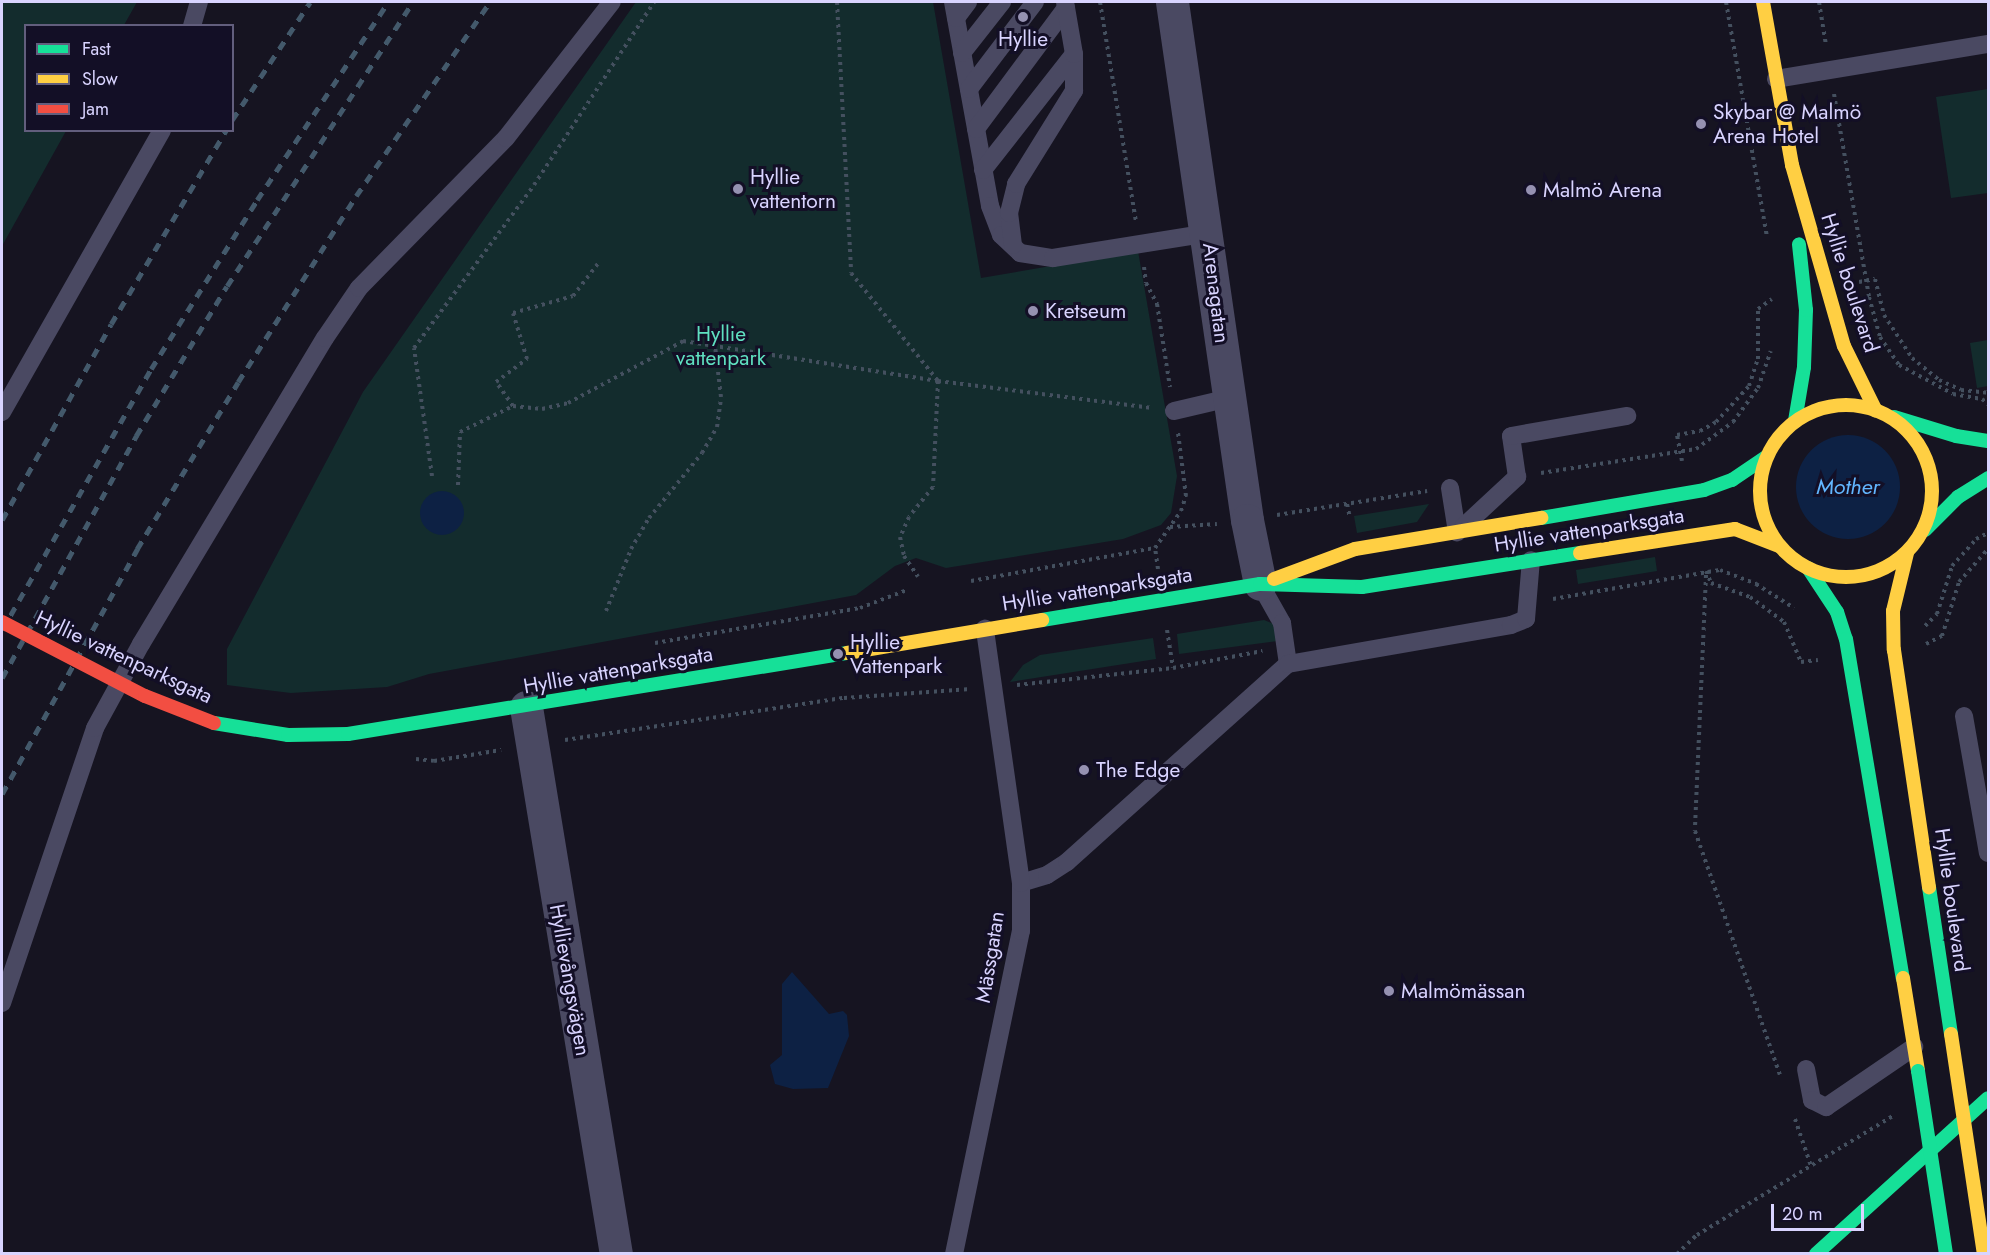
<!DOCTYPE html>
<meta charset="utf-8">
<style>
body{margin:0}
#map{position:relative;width:1990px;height:1255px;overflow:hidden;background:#161421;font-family:Jost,sans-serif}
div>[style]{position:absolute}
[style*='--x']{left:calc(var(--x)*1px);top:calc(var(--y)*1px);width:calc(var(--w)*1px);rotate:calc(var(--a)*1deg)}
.green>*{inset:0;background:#132c2d}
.water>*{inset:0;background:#0d2144}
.round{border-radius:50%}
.path>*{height:4px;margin-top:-2px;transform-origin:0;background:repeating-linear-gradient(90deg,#44505f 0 3px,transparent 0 7.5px)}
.lane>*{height:18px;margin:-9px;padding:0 9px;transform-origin:9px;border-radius:9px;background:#4a4962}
.street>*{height:33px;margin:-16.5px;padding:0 16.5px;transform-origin:16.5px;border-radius:16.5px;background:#4a4962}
.fast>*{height:14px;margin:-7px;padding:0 7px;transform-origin:7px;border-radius:7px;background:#16e098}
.slow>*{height:14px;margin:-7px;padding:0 7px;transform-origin:7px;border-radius:7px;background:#ffcf43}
.slow>.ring{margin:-7px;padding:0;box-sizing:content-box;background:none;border:14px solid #ffcf43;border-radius:50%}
.rail>*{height:4.5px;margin-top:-2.25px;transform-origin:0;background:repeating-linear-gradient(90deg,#43596b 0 9px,transparent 0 17px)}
.fast-bridge>*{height:14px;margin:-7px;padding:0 7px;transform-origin:7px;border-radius:7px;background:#16e098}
.slow-bridge>*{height:14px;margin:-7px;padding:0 7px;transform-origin:7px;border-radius:7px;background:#ffcf43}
.jam-bridge>*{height:14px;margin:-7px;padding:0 7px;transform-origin:7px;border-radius:7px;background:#f24e42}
.dots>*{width:16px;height:16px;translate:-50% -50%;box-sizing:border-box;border:3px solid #130f26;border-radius:50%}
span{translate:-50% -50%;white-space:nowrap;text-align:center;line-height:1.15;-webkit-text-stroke:6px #130f26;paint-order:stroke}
.poi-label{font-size:21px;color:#d9d4ff}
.left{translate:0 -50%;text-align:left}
.street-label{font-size:21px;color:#d9d4ff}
.park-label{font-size:21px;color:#5fe0c0}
.water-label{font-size:22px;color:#62b6ff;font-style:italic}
.frame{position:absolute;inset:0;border:3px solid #d9d4ff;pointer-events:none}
.legend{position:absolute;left:24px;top:24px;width:210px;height:108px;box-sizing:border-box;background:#130f26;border:2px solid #625e7d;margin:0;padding:8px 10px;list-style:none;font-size:18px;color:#d9d4ff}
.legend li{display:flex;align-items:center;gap:12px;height:30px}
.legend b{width:30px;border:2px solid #625e7d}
.scale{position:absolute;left:1771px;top:1204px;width:93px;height:27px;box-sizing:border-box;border:3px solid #d9d4ff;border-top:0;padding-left:8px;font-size:18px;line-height:21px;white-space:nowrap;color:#d9d4ff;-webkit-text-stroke:4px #130f26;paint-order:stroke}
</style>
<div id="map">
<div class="green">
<i style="clip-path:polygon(2px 2px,137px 2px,124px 25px,26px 26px,26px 130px,66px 131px,2px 246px)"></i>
<i style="clip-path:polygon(636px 2px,933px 2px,981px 278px,1138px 251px,1177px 476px,1171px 513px,1161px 525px,1123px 539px,946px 568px,916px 558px,895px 566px,856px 595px,429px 674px,387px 687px,291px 693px,227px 685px,227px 649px,363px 392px)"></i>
<i style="clip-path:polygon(1988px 89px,1988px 193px,1951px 198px,1936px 97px)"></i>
<i style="clip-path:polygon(1988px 340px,1988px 386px,1977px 388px,1970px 343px)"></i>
<i style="clip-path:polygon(1429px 504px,1417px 522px,1357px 533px,1354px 516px)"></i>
<i style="clip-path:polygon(1655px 557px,1657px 571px,1578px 584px,1576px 570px)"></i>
<i style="clip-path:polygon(1264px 620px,1274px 624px,1278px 641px,1179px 654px,1177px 634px)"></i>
<i style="clip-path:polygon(1153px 638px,1156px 659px,1010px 682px,1023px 665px,1040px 655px)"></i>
</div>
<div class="water">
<i class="round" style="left:1796px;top:435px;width:104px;height:104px"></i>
<i class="round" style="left:420px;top:491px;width:44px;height:44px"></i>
<i style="clip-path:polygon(792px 972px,829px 1014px,843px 1011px,847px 1015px,849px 1036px,828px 1088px,793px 1089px,775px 1084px,770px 1065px,782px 1055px,782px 984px)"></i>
</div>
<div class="path">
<i style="--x:837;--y:2;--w:271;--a:87"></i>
<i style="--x:851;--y:273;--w:139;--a:51.1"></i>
<i style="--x:938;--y:381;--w:216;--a:7.2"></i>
<i style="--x:1100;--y:2;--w:222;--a:80.7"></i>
<i style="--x:1726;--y:2;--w:238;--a:80.1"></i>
<i style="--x:1819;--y:2;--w:44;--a:80.8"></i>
<i style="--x:1834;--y:94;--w:206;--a:80.2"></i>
<i style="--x:1869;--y:297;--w:41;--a:74.6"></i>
<i style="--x:1880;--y:337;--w:34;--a:56"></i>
<i style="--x:1899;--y:365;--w:61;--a:28.2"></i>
<i style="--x:1953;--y:394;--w:29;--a:10"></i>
<i style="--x:1982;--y:399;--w:8;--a:40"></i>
<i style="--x:1144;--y:267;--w:16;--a:83"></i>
<i style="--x:1146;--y:283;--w:24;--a:62"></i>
<i style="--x:1157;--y:304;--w:84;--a:81.1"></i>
<i style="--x:1859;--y:282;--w:16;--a:-11"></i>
<i style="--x:1875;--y:279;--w:37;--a:76"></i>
<i style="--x:1884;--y:315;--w:51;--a:56.9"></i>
<i style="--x:1912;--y:358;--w:35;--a:39"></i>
<i style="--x:1939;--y:380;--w:24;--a:24"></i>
<i style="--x:1961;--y:390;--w:27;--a:6"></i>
<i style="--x:513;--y:406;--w:29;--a:-125"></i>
<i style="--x:496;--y:382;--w:39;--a:-37"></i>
<i style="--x:527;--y:359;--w:48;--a:-106.9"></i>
<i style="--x:513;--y:313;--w:62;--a:-15.8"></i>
<i style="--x:573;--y:296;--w:44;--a:-52.4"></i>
<i style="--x:1682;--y:461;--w:26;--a:-101"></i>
<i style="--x:1677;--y:435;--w:23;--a:-10"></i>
<i style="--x:1700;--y:431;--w:18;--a:-29"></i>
<i style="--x:1716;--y:422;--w:49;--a:-47.5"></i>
<i style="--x:1749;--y:386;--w:28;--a:-72"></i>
<i style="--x:1758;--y:359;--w:50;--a:-90"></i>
<i style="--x:1758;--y:309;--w:17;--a:-36"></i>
<i style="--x:1541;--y:473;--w:157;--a:-8.8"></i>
<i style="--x:1696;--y:449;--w:46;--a:-36.1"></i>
<i style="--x:1733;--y:422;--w:42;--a:-53.7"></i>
<i style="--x:1758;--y:388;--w:39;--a:-71"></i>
<i style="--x:432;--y:476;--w:129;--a:-98"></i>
<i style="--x:414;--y:348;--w:202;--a:-53.6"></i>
<i style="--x:534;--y:185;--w:219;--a:-56.7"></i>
<i style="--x:458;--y:485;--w:53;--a:-87.8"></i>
<i style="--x:460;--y:432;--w:59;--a:-26.1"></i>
<i style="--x:513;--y:406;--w:29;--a:6"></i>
<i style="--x:542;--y:409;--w:27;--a:-13"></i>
<i style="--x:568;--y:403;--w:131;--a:-28.3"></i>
<i style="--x:683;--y:341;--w:258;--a:8.9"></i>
<i style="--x:938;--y:381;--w:106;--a:92.7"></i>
<i style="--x:933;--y:487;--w:38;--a:129"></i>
<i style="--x:909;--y:517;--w:22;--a:114"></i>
<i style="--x:900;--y:537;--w:19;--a:78"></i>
<i style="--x:904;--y:556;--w:25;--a:56"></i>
<i style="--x:1347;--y:504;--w:14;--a:78"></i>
<i style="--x:1277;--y:515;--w:152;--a:-9.1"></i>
<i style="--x:1170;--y:527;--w:47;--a:-3.7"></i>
<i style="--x:1158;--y:569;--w:21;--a:-98"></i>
<i style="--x:1155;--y:548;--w:45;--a:-54.9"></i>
<i style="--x:1181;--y:511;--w:16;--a:-72"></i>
<i style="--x:1186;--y:496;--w:64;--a:-97.2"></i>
<i style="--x:1706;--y:571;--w:13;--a:67"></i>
<i style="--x:1711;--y:583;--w:41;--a:19.7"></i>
<i style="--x:1750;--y:597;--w:42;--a:36.3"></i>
<i style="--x:1784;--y:622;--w:43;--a:67"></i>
<i style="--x:1801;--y:662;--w:17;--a:-7"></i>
<i style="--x:1706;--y:575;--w:256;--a:92.5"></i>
<i style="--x:1695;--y:831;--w:258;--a:70.8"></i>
<i style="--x:971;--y:581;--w:187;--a:-10.2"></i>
<i style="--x:1553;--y:599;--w:169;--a:-9.9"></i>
<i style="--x:1720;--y:570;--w:39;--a:21"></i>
<i style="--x:1756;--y:584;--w:45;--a:32.3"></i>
<i style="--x:606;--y:611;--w:67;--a:-68"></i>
<i style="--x:631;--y:549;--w:36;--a:-60"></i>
<i style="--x:649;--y:518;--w:84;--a:-50.8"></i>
<i style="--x:702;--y:453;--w:30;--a:-60"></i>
<i style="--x:717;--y:427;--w:30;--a:-82"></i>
<i style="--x:721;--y:397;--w:51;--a:-96.7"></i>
<i style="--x:1925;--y:626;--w:17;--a:-45"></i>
<i style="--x:1937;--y:614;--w:50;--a:-72.6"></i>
<i style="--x:1952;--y:566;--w:36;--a:-48"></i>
<i style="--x:1976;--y:539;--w:13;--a:-27"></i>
<i style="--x:1167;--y:630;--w:38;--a:81"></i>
<i style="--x:655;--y:643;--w:208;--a:-9.7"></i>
<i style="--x:860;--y:608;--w:50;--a:-21"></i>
<i style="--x:1926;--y:644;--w:18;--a:-27"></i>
<i style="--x:1942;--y:636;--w:57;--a:-72.5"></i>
<i style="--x:1959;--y:582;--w:44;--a:-48.7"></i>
<i style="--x:1017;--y:685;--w:157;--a:-6.2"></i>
<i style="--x:1173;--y:668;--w:91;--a:-10.8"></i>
<i style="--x:565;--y:740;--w:282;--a:-8.6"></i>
<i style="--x:844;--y:698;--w:127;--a:-4.1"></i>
<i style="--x:416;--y:759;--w:18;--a:6"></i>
<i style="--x:434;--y:761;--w:68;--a:-9.3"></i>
<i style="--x:1795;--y:1119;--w:50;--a:71.2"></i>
<i style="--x:1677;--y:1254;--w:28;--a:-44"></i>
<i style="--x:1697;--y:1235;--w:231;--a:-31.3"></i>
</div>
<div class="lane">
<i style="--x:953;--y:2;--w:207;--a:79.7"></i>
<i style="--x:990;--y:206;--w:31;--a:69"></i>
<i style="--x:1001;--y:235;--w:26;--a:43"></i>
<i style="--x:1020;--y:253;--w:33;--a:9"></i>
<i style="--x:1053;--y:258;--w:158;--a:-9.1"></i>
<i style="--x:956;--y:18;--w:20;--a:-53"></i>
<i style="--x:192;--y:26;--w:25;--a:-74"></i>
<i style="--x:962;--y:53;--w:65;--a:-51.9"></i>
<i style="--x:1776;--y:79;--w:215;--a:-9.4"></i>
<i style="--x:969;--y:89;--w:109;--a:-52.8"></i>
<i style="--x:976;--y:129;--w:151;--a:-53.4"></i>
<i style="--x:983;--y:170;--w:147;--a:-51.9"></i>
<i style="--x:1013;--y:245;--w:32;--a:-97"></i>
<i style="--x:1009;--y:213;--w:30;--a:-76"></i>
<i style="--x:1016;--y:184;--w:110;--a:-58.1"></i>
<i style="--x:1074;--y:91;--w:37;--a:-90"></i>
<i style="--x:1074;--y:54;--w:53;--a:-99.8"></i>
<i style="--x:1174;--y:411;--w:57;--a:-13.3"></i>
<i style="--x:2;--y:412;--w:324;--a:-60.4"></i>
<i style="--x:1450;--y:488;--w:45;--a:81"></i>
<i style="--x:1463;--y:527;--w:74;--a:-42.8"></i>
<i style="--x:1517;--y:477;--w:41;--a:-98.3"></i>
<i style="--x:1511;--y:436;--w:118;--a:-9.8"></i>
<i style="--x:1260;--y:584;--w:45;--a:60.6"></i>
<i style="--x:1282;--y:623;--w:41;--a:81.7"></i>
<i style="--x:1964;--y:716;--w:139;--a:80.1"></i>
<i style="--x:1021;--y:883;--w:27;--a:-17"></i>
<i style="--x:1047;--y:875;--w:24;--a:-33"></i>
<i style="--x:1067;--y:862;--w:297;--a:-41.9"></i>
<i style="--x:1288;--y:664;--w:226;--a:-9.9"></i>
<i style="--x:1511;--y:625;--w:16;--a:-22"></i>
<i style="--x:1526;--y:619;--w:59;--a:-85.2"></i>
<i style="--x:2;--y:1003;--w:290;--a:-71.3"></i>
<i style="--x:95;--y:728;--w:96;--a:-61.3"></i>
<i style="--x:141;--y:644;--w:357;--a:-59"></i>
<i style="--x:325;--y:338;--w:60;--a:-55.8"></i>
<i style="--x:359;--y:288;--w:210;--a:-45.6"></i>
<i style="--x:506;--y:138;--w:172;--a:-52.1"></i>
<i style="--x:1806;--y:1069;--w:32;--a:79"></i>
<i style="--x:1812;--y:1100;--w:16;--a:27"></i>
<i style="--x:1826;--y:1107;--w:107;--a:-34.3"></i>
<i style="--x:954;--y:1254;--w:330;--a:-78.3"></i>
<i style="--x:1021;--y:931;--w:48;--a:-90"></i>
<i style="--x:1021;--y:883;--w:257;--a:-98.1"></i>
</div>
<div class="street">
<i style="--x:1172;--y:2;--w:523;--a:81.76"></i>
<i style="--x:1247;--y:520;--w:65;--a:78.5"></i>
<i style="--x:526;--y:707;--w:554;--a:80.66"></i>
</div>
<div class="fast">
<i style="--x:1894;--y:417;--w:65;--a:17"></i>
<i style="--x:1956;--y:436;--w:32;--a:9"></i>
<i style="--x:1795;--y:421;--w:55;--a:-80.5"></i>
<i style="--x:1804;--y:367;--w:57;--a:-88"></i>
<i style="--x:1806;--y:310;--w:66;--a:-96.1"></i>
<i style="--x:1541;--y:518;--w:165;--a:-9.7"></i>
<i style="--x:1704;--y:490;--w:30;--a:-20"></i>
<i style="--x:1732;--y:480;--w:41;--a:-34.1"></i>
<i style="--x:1925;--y:530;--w:47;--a:-45"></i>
<i style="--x:1958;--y:497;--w:36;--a:-32"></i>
<i style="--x:1808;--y:568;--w:53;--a:56.6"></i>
<i style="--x:1837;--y:612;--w:28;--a:72"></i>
<i style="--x:1846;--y:639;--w:344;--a:80.5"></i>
<i style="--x:1042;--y:620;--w:221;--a:-9.4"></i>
<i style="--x:1260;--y:584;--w:102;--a:1.7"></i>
<i style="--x:1362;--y:587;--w:221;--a:-8.9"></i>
<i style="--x:214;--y:723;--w:75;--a:9.2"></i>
<i style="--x:288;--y:735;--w:60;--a:-1"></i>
<i style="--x:348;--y:734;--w:506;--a:-9.22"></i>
<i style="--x:1929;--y:887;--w:149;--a:81.5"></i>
<i style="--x:1816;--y:1254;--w:232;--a:-42.2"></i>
</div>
<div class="slow">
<i style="--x:1763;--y:2;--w:166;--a:79.9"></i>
<i style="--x:1792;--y:165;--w:188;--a:74"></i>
<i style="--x:1844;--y:346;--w:72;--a:63.8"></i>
<i class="ring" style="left:1760px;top:405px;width:158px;height:158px"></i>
<i style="--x:1580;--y:553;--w:157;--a:-8.8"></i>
<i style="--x:1735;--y:529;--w:47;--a:21.1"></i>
<i style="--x:1907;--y:553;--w:60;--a:103.6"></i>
<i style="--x:1893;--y:611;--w:39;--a:89"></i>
<i style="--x:1894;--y:650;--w:240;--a:81.6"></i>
<i style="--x:1274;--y:579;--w:86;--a:-20.3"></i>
<i style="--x:1355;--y:549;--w:189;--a:-9.5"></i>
<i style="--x:847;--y:653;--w:198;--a:-9.6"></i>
<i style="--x:1903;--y:978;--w:94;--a:80.8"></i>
</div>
<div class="rail">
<i style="--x:232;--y:120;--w:141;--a:-56.5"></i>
<i style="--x:2;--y:520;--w:224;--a:-60.9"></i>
<i style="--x:111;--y:324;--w:226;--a:-59.3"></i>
<i style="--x:2;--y:630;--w:301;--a:-60.3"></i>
<i style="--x:151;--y:369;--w:199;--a:-57.9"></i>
<i style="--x:257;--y:200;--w:237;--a:-56.5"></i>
<i style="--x:2;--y:678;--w:277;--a:-61"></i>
<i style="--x:136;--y:436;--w:175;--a:-58.8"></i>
<i style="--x:227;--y:286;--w:339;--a:-56.8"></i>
<i style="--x:2;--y:794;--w:280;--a:-61.1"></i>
<i style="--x:137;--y:549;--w:195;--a:-58.8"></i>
<i style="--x:238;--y:382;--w:220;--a:-57.6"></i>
<i style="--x:356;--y:196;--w:236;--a:-55.4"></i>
</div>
<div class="fast-bridge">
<i style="--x:1918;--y:1071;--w:185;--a:81.3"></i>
</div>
<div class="slow-bridge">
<i style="--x:1951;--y:1034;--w:222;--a:81.5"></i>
</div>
<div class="jam-bridge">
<i style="--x:2;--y:622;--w:161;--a:27.4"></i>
<i style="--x:145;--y:696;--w:74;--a:21.4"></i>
</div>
<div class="dots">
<i style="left:1023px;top:17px;background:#9591b1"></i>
<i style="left:1701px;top:124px;background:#9591b1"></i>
<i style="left:738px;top:189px;background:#9591b1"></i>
<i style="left:1531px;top:190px;background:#9591b1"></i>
<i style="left:1033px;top:311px;background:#9591b1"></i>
<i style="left:838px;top:654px;background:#9591b1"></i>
<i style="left:1084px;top:770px;background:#9591b1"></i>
<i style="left:1389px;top:991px;background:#9591b1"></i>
</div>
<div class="poi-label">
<span style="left:1023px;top:39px">Hyllie</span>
<span class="left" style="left:1713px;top:124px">Skybar @ Malmö<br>Arena Hotel</span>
<span class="left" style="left:750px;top:189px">Hyllie<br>vattentorn</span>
<span class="left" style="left:1543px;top:190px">Malmö Arena</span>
<span class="left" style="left:1045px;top:311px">Kretseum</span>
<span class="left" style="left:850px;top:654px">Hyllie<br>Vattenpark</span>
<span class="left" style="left:1096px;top:770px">The Edge</span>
<span class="left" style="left:1401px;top:991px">Malmömässan</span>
</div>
<div class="street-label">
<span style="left:1850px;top:283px;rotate:72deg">Hyllie boulevard</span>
<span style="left:1216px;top:293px;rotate:83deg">Arenagatan</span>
<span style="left:1589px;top:530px;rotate:-9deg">Hyllie vattenparksgata</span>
<span style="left:1097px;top:589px;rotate:-9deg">Hyllie vattenparksgata</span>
<span style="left:124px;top:657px;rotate:25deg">Hyllie vattenparksgata</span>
<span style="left:618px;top:670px;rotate:-10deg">Hyllie vattenparksgata</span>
<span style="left:1952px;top:900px;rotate:82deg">Hyllie boulevard</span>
<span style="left:990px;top:957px;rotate:-81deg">Mässgatan</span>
<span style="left:570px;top:980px;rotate:80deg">Hyllievångsvägen</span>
</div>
<div class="park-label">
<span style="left:721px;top:346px">Hyllie<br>vattenpark</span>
</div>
<div class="water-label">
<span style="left:1848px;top:487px">Mother</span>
</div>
<div class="frame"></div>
<ul class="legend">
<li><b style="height:8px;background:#16e098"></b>Fast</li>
<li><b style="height:8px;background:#ffcf43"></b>Slow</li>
<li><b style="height:8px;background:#f24e42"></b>Jam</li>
</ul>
<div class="scale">20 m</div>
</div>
